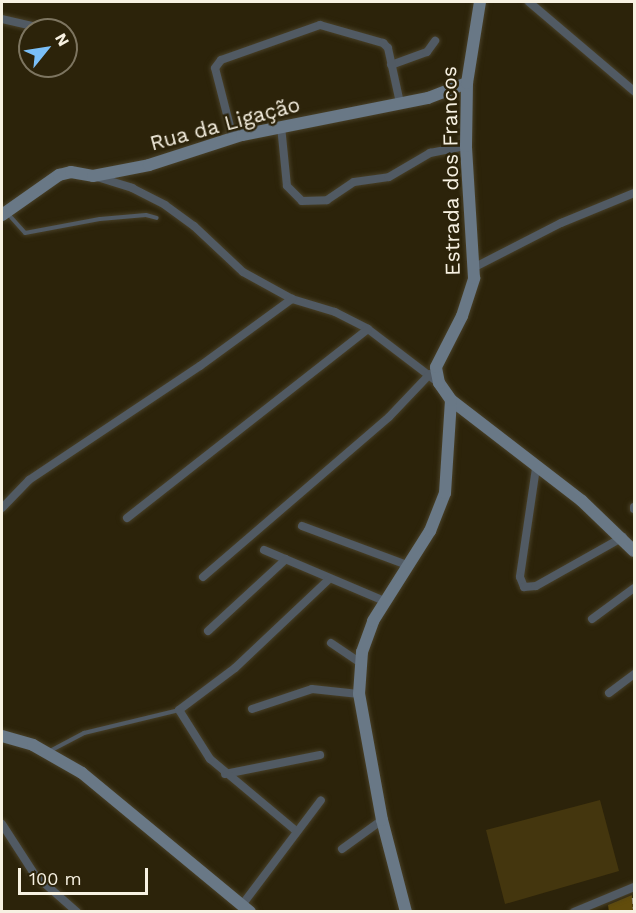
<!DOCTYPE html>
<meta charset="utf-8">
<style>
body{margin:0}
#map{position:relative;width:636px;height:913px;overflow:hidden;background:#2c230a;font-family:"Work Sans",sans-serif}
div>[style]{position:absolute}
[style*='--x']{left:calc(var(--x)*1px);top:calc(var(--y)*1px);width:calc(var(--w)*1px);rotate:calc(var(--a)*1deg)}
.green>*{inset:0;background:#44360e}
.building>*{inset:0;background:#614c0c}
.path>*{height:1.5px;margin-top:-0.75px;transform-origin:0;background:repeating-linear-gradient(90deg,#98917d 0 6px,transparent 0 9px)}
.roads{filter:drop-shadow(0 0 2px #484028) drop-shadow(0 0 2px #484028)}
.lane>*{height:4px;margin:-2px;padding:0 2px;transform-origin:2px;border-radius:2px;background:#515a63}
.street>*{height:8px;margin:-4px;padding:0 4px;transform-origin:4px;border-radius:4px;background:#515a63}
.secondary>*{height:12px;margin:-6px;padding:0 6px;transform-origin:6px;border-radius:6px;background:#697886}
span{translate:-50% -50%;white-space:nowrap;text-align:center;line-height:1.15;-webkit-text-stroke:5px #2c230a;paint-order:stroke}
.street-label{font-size:21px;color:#f7f1e2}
.frame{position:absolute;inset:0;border:3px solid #f7f1e2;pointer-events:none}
.north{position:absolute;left:18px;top:18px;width:60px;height:60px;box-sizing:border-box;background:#2c230a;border:2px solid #7d7560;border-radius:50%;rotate:60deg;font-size:16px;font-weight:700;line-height:24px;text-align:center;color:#f7f1e2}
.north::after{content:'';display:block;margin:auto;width:21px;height:27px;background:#7abff8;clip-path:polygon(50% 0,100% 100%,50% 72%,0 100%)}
.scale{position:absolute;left:18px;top:868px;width:130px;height:27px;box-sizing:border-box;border:3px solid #f7f1e2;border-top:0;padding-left:8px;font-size:18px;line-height:21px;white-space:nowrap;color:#f7f1e2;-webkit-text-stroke:4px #2c230a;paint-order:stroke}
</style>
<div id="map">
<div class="green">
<i style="clip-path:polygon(600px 800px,619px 871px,505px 904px,486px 830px)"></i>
</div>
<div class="building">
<i style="clip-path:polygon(632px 895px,633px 912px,609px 912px,608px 905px)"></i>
</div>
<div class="path">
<i style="--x:633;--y:898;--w:11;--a:85"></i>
</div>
<div class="roads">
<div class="lane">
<i style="--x:9;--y:215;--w:24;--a:48"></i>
<i style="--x:25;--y:233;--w:76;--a:-10.6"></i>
<i style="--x:100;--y:219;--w:46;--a:-5"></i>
<i style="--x:146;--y:215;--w:11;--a:15"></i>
<i style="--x:48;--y:752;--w:41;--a:-27.8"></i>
<i style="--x:84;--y:733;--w:98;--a:-13.6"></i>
</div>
<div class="street">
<i style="--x:529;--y:2;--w:138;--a:40.3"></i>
<i style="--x:2;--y:19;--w:40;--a:13"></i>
<i style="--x:391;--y:65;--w:38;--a:-20"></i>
<i style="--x:427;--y:52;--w:14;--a:-54"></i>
<i style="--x:281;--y:126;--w:60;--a:84.3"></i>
<i style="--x:287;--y:186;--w:21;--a:45"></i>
<i style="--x:302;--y:201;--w:25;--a:-2"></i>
<i style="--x:327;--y:200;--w:32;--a:-34"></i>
<i style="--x:354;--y:182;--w:35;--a:-8"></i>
<i style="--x:389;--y:177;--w:48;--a:-30.3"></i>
<i style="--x:430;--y:153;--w:37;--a:-11"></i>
<i style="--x:233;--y:138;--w:72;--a:-104.4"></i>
<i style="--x:215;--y:68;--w:10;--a:-53"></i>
<i style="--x:221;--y:60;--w:105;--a:-19.5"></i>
<i style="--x:320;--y:25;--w:66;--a:15.9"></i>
<i style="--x:383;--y:43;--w:7;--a:45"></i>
<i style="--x:388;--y:48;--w:56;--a:77.7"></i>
<i style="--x:97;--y:177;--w:37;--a:17"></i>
<i style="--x:132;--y:188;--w:37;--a:27"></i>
<i style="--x:165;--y:205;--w:36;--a:36"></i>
<i style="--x:194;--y:226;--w:67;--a:43.2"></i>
<i style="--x:243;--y:272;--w:56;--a:28.9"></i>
<i style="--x:292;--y:299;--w:45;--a:16.8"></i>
<i style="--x:335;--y:312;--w:37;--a:27"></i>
<i style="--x:368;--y:329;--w:89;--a:37.3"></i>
<i style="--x:475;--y:267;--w:97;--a:-27.1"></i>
<i style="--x:561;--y:223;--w:79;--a:-22.3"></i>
<i style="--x:536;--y:468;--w:110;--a:98.4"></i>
<i style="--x:520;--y:577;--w:11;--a:68"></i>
<i style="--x:524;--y:587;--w:12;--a:-5"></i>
<i style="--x:536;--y:586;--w:100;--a:-29.4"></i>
<i style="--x:634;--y:507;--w:2;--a:90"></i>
<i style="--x:2;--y:508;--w:39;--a:-46"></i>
<i style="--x:29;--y:480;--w:206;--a:-33.7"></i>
<i style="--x:200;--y:366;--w:114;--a:-36.1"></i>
<i style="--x:127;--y:518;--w:306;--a:-38.1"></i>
<i style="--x:302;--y:526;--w:112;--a:20.4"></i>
<i style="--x:264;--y:550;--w:130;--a:23"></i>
<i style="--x:203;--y:577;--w:245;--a:-40.7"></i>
<i style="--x:389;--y:417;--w:59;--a:-46.4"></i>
<i style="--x:592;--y:619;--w:52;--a:-36.4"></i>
<i style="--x:208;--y:631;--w:106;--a:-42.7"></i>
<i style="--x:331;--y:643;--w:36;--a:34"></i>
<i style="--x:609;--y:693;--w:31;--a:-37"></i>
<i style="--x:252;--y:709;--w:63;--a:-18.4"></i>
<i style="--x:312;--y:689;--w:47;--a:6.1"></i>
<i style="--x:225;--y:774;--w:97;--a:-11.3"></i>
<i style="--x:2;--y:824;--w:61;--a:57.1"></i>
<i style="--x:35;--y:875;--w:56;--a:41.4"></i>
<i style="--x:295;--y:830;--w:111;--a:-140.1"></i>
<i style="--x:210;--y:759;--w:58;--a:-122.3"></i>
<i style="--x:179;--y:710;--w:70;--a:-36.9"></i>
<i style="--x:235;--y:668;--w:128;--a:-43.4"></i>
<i style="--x:342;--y:849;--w:49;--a:-35.9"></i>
<i style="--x:242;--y:905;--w:131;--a:-53"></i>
<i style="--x:574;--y:912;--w:65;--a:-22.6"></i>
</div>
<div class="secondary">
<i style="--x:2;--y:215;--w:70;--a:-35.1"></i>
<i style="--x:59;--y:175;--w:12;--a:-14"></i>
<i style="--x:71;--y:172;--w:22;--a:10"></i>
<i style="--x:93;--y:176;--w:57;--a:-11.1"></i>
<i style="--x:149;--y:165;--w:98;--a:-17.9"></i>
<i style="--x:242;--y:135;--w:190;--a:-11.3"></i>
<i style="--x:428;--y:98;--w:42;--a:-21"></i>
<i style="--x:451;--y:400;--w:165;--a:37.6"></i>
<i style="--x:582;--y:501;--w:72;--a:43.9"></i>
<i style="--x:2;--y:736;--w:32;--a:16"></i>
<i style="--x:33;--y:745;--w:56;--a:29.7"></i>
<i style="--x:82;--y:773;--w:218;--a:39.6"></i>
<i style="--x:406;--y:912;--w:95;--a:-104.6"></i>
<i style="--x:382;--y:820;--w:128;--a:-100.3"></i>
<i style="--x:359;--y:694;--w:42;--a:-85.9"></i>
<i style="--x:362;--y:652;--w:33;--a:-70"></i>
<i style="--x:373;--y:621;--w:107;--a:-57.7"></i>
<i style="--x:430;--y:531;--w:41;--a:-68.5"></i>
<i style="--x:445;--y:493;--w:93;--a:-86.3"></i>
<i style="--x:451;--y:400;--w:21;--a:-125"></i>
<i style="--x:439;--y:383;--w:16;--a:-101"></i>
<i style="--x:436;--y:367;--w:57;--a:-63"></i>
<i style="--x:462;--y:316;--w:40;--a:-72"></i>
<i style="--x:474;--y:278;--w:132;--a:-93.5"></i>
<i style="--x:466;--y:146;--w:63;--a:-89.1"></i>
<i style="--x:467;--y:83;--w:82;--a:-80.9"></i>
</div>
</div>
<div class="street-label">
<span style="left:225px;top:124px;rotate:-15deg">Rua da Ligação</span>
<span style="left:451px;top:171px;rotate:-91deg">Estrada dos Francos</span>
</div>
<div class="frame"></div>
<div class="north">N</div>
<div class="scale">100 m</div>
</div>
